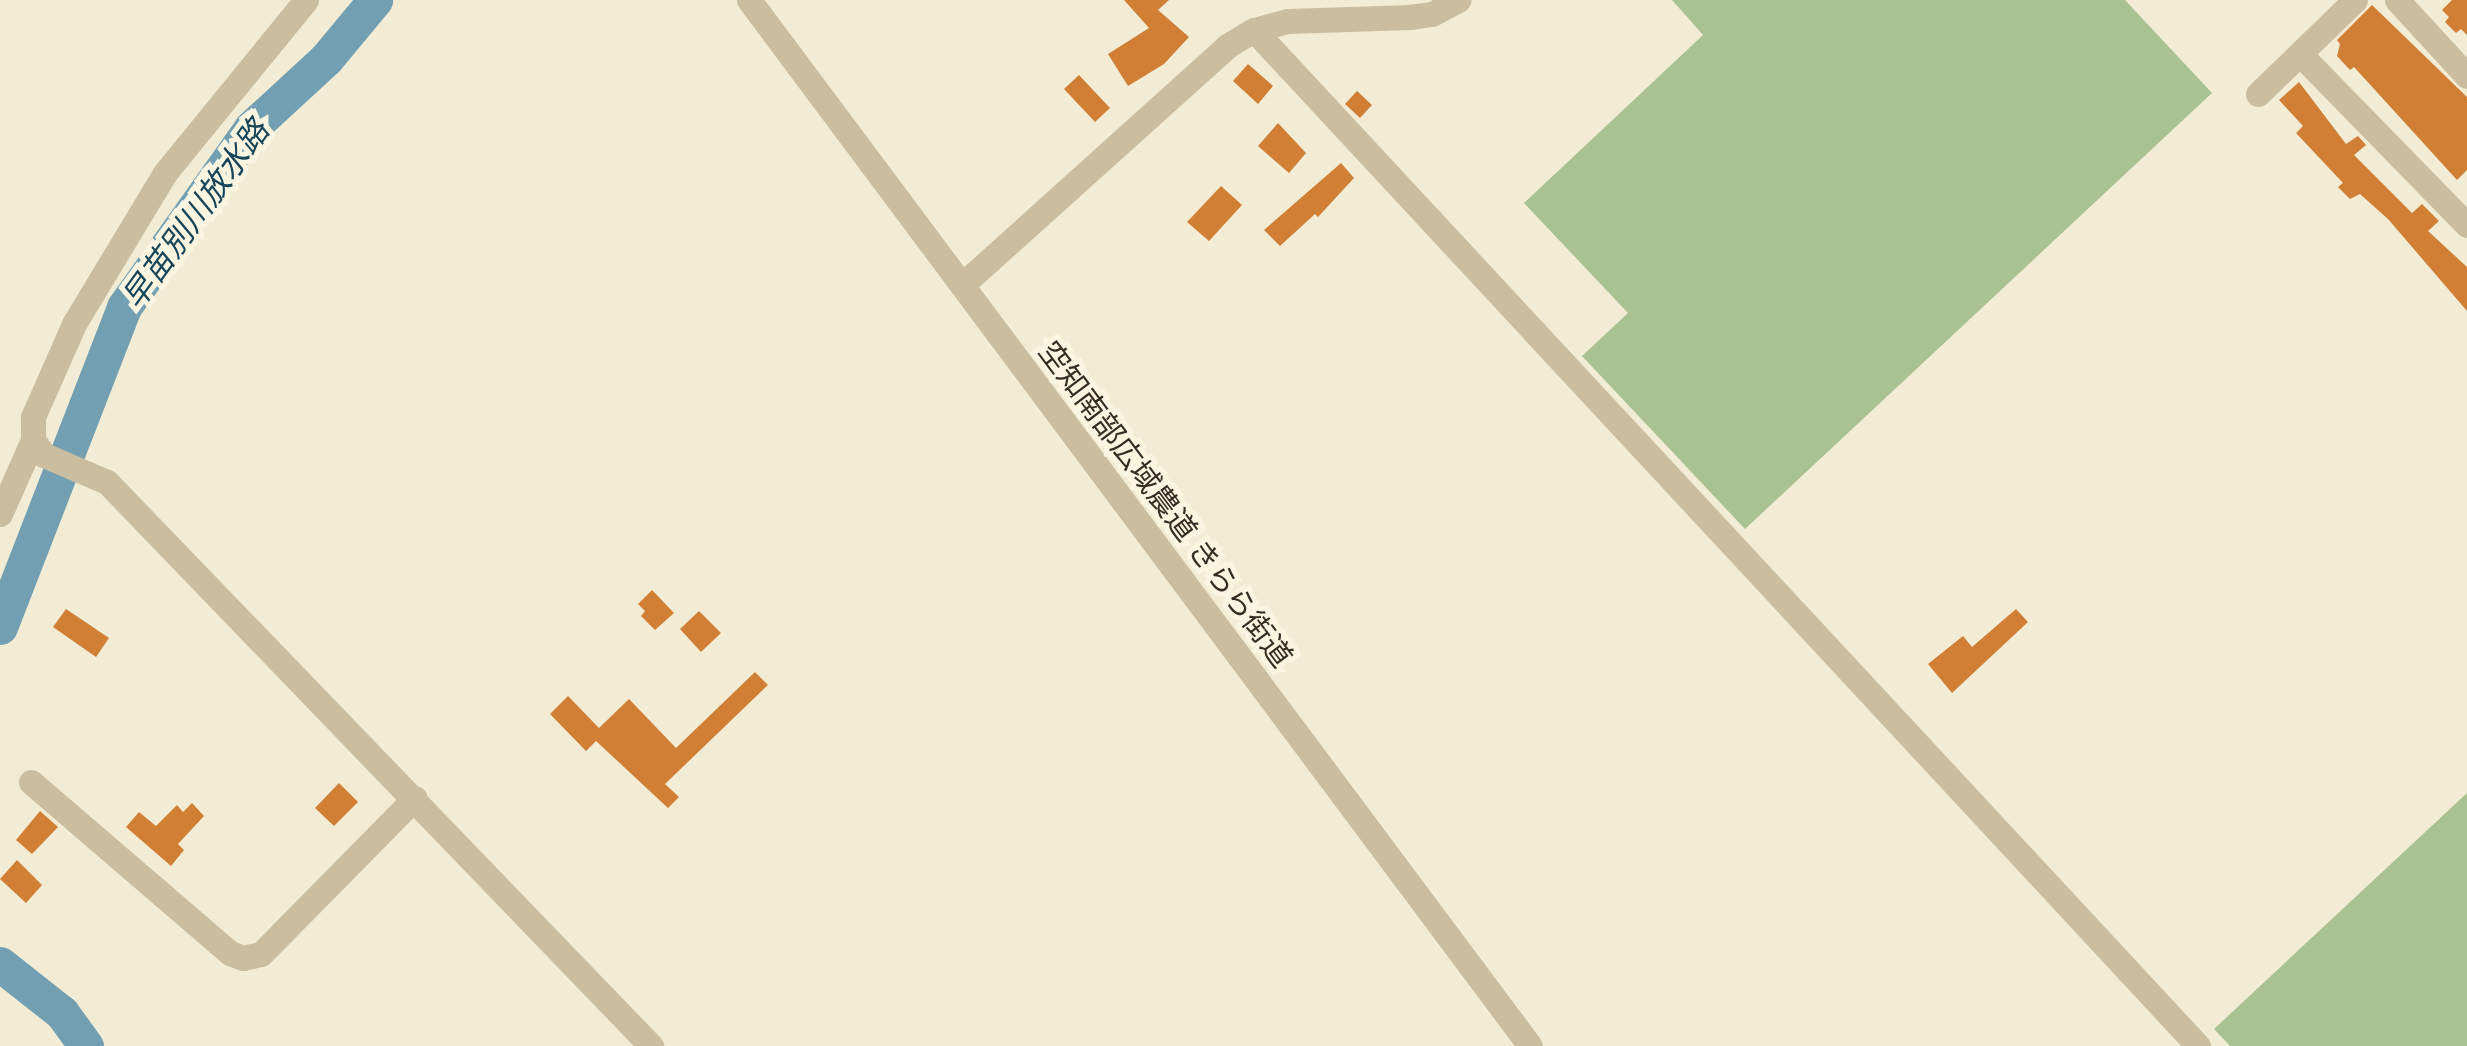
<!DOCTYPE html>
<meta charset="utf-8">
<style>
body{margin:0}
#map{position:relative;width:2467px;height:1046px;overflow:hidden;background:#f3ecd5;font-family:Quicksand,"Noto Sans JP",sans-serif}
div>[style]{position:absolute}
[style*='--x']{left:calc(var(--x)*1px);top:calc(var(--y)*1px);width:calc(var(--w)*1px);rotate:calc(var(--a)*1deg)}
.green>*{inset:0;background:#a8c294}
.river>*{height:35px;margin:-17.5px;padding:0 17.5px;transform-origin:17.5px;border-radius:17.5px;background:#72a0b2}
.building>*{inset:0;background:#d17f35}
.minor>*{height:25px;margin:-12.5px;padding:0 12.5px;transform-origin:12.5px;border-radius:12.5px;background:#cbbea0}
span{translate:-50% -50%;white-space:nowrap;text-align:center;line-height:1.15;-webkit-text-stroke:10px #faf5e1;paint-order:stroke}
.street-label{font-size:30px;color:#342d24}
.water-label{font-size:32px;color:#174559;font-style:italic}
</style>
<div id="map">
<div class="green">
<i style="clip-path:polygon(1672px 0,2125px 0,2212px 93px,1745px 529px,1582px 356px,1628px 313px,1524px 203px,1703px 35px)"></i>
<i style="clip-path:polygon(2467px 793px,2467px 1046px,2230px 1046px,2214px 1029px)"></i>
</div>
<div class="river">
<i style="--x:0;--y:627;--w:343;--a:-68.8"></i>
<i style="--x:124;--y:307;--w:219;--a:-54.6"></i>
<i style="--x:251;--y:128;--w:102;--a:-42.6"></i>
<i style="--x:326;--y:59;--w:77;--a:-50.3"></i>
<i style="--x:0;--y:964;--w:79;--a:38.3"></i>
<i style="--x:62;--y:1013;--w:41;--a:54"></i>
</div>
<div class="building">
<i style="clip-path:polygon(1124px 0,1169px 0,1158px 10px,1189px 37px,1164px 64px,1128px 86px,1108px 54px,1149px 28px)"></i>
<i style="clip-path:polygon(2452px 0,2467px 0,2467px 35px,2461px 29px,2456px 33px,2445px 22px,2449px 17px,2442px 10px)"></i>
<i style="clip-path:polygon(2372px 5px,2467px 97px,2467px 170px,2457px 180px,2354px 67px,2350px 70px,2337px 56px,2340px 44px,2337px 40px)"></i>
<i style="clip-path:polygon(1248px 64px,1273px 86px,1258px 104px,1233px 81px)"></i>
<i style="clip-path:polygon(1079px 75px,1110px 108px,1095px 122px,1064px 89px)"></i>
<i style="clip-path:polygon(2299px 82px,2346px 144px,2358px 136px,2366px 145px,2354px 155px,2412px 213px,2422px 204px,2439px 221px,2428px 231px,2467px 267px,2467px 311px,2388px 219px,2360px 194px,2350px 199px,2338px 187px,2343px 183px,2296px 133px,2303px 126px,2279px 100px)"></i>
<i style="clip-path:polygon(1357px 91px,1372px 105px,1360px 118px,1345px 104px)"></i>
<i style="clip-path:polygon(1278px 123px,1306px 153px,1289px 173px,1258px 146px)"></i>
<i style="clip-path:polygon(1341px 163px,1354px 178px,1318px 217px,1315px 214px,1280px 246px,1264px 230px)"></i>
<i style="clip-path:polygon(1221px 186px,1242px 205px,1209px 241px,1187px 222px)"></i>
<i style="clip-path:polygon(652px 590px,674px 613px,655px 630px,641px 616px,645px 611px,638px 604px)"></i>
<i style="clip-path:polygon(66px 609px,109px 638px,96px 657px,53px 627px)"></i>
<i style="clip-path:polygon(2016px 609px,2028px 622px,1952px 693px,1928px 664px,1963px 636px,1972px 647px)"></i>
<i style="clip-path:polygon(699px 611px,721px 633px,701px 652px,680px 629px)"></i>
<i style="clip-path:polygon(755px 672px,768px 685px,665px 784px,679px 797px,668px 808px,596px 741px,586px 751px,550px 714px,568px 696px,599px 728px,629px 699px,676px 748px)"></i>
<i style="clip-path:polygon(339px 783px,358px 802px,334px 826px,315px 808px)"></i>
<i style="clip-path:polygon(192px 803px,204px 816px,178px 844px,184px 850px,171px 866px,126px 827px,139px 812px,156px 826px,177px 805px,183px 812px)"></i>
<i style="clip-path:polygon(40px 811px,58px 827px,32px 854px,16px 840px)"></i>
<i style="clip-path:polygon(17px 860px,42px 885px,26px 903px,0 879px)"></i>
</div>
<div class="minor">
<i style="--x:306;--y:0;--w:223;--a:129.2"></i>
<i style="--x:165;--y:173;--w:176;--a:121.1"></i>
<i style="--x:74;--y:324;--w:102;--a:113.8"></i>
<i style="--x:33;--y:417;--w:23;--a:90"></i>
<i style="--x:33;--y:440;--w:19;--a:54"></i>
<i style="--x:44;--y:455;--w:69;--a:23.2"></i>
<i style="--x:107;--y:482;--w:784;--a:46.03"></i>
<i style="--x:749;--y:0;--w:1305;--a:53.25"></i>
<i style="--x:2397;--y:0;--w:103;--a:47.4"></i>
<i style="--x:1254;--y:30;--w:1387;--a:47.1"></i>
<i style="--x:2300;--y:54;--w:239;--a:45.7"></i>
<i style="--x:2258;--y:94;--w:135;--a:-44.1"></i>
<i style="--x:962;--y:285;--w:357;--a:-42"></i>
<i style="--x:1227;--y:46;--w:31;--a:-31"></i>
<i style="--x:1254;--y:30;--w:35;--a:-15"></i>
<i style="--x:1288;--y:21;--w:122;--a:-1.9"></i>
<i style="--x:1410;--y:17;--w:22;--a:-8"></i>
<i style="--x:1432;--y:14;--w:30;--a:-28"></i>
<i style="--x:0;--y:514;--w:81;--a:-66"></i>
<i style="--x:31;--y:782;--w:262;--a:40.7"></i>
<i style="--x:230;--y:953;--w:14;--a:21"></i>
<i style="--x:243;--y:958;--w:18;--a:-13"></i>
<i style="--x:261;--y:954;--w:219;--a:-45.4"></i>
</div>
<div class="street-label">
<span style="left:1166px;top:504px;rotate:53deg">空知南部広域農道 きらら街道</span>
</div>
<div class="water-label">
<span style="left:195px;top:214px;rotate:-54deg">早苗別川放水路</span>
</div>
</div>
